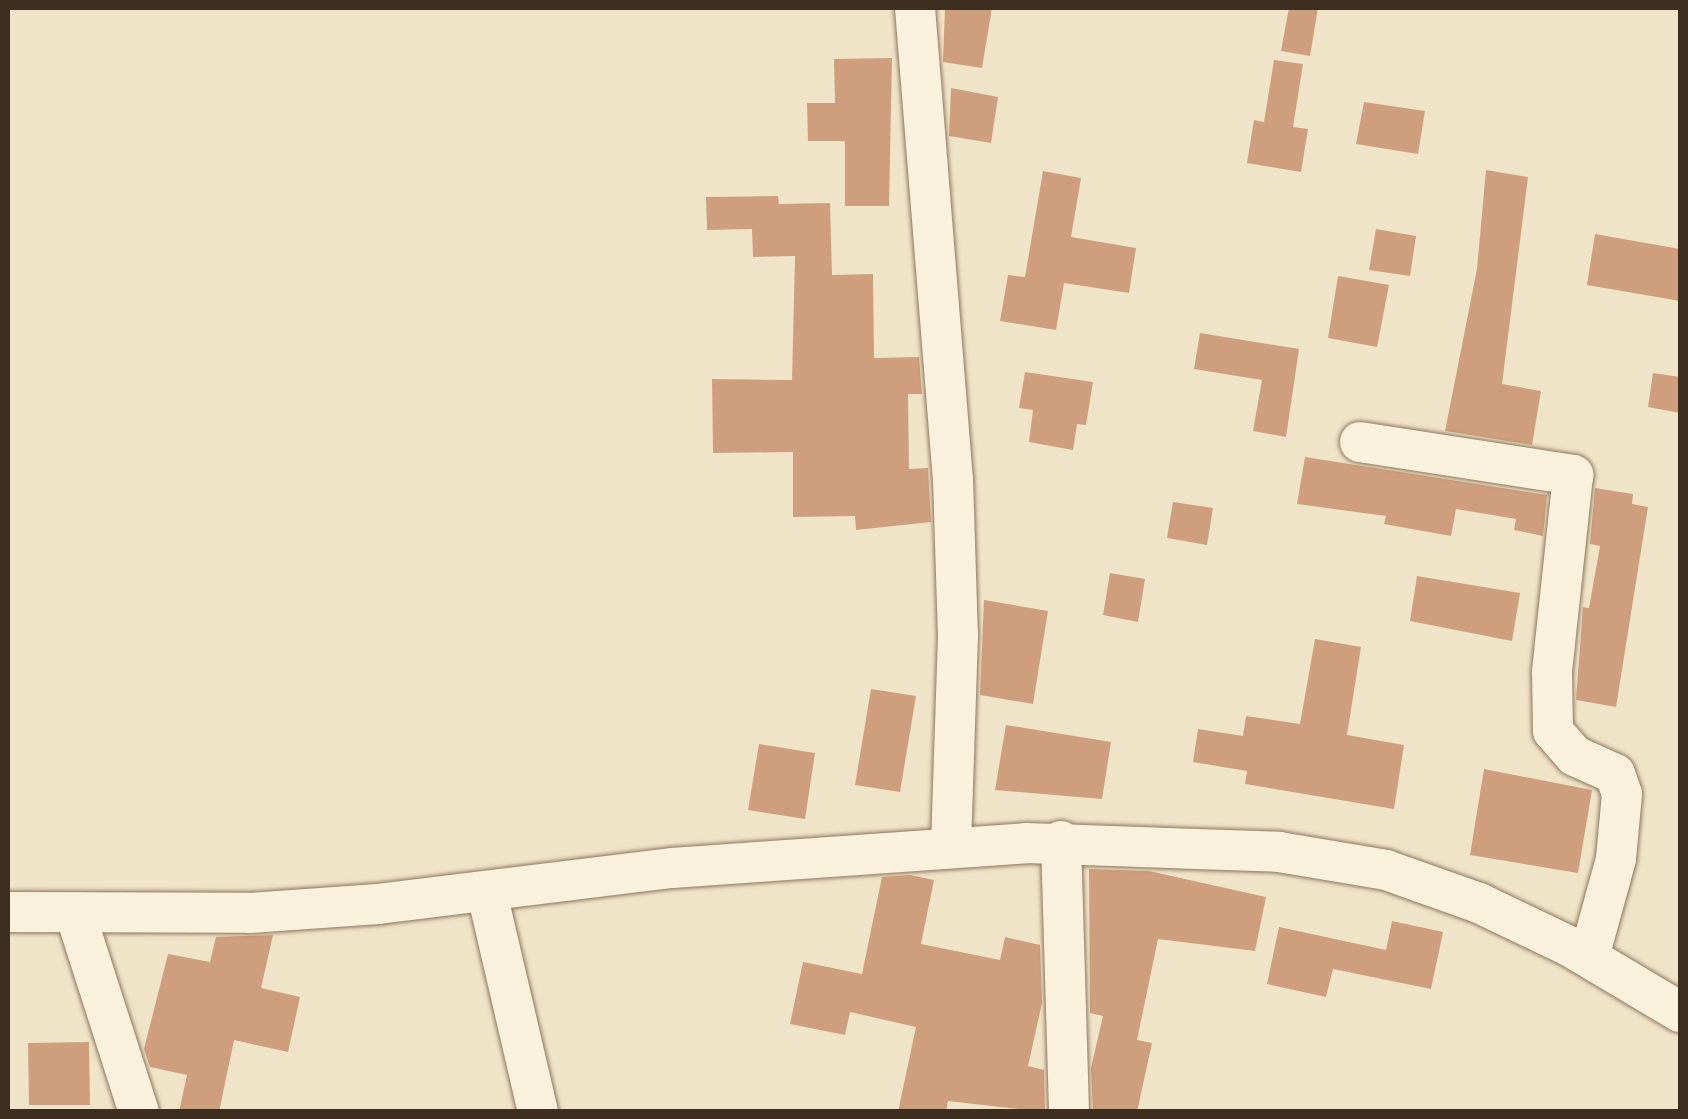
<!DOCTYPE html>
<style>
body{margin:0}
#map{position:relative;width:1688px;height:1119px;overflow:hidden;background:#f0e4c8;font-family:"PT Serif",serif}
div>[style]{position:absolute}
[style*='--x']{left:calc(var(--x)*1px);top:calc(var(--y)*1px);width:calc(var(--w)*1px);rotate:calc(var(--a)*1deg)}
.building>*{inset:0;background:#cf9f7d}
.roads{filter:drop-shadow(0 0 2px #8d765c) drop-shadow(0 0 2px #8d765c)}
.minor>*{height:40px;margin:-20px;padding:0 20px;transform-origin:20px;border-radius:20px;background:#faf1dc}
span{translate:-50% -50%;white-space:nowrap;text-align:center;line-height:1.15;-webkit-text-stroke:9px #f7eed8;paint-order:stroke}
.frame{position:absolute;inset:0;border:10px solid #3d2e20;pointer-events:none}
</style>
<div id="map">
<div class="building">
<i style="clip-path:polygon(945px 8px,992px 8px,982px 68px,943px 62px)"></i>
<i style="clip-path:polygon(1289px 8px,1318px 8px,1310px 56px,1281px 51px)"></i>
<i style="clip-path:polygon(892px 58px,889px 206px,845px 206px,845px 141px,808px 141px,807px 103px,835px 103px,834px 59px)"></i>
<i style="clip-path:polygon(1274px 60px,1303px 64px,1293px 127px,1308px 129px,1301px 172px,1247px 163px,1254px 120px,1264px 122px)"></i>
<i style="clip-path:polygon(951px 88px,998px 97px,991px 143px,949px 136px)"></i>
<i style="clip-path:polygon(1364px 102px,1425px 111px,1418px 154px,1356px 144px)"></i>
<i style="clip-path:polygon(1486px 170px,1528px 177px,1502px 384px,1541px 391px,1532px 445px,1445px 431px,1477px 269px)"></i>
<i style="clip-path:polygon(1043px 171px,1081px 178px,1071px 237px,1136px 248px,1129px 293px,1064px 283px,1056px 330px,1000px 321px,1008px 275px,1025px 277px)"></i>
<i style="clip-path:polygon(778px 196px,779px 204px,830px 203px,832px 275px,873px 274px,874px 358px,919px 357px,922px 394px,908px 394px,909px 469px,928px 468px,931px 522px,856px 530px,855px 516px,793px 517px,793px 452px,713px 453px,712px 379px,792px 380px,795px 256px,753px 257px,752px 229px,707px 230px,706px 197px)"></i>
<i style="clip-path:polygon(1376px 229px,1416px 236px,1410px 276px,1369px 270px)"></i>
<i style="clip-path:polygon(1595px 234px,1680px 249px,1680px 301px,1587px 285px)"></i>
<i style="clip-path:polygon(1338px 276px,1389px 285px,1377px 347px,1328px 338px)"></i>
<i style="clip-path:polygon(1200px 333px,1299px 349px,1286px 437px,1253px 431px,1262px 380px,1194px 369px)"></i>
<i style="clip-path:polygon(1025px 372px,1093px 382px,1086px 425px,1077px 424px,1073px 450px,1029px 442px,1033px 410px,1019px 408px)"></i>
<i style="clip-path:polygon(1653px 373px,1680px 377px,1680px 413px,1648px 407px)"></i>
<i style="clip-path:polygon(1305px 457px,1547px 495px,1543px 536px,1514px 530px,1516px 519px,1456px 509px,1451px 536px,1384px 524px,1386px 516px,1297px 504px)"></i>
<i style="clip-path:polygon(1595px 488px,1633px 494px,1632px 504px,1648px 507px,1616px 707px,1576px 700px,1583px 607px,1589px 608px,1600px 546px,1590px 544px)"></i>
<i style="clip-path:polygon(1173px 502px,1213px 508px,1207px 545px,1167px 538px)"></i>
<i style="clip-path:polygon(1110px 573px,1145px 579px,1138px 622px,1103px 615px)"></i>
<i style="clip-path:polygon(1417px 576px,1520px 593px,1512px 641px,1410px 621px)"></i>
<i style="clip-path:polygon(984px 600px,1048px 611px,1033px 704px,980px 695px)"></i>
<i style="clip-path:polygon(1315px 639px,1361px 647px,1347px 735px,1404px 745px,1394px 809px,1245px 784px,1247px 771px,1193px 762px,1198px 729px,1243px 736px,1246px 716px,1300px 724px)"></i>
<i style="clip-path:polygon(871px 689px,916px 696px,900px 792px,855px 785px)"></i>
<i style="clip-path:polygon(1006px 725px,1111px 742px,1102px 799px,995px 790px)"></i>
<i style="clip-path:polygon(759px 744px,815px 753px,805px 819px,748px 810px)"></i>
<i style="clip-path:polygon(1484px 769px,1592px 790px,1578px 873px,1470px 855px)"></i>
<i style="clip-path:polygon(1089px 869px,1149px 871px,1266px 897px,1255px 951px,1158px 939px,1137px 1040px,1152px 1043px,1137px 1112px,1093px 1112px,1091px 1068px,1103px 1016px,1090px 1013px)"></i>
<i style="clip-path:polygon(910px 875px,934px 880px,921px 944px,1000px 960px,1005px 937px,1040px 945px,1042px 1003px,1028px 1066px,1044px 1070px,1045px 1112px,948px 1101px,946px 1112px,898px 1112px,916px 1027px,850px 1012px,845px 1035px,790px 1024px,803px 962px,862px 974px,882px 877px)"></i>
<i style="clip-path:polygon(1392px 921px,1443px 932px,1431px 989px,1333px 969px,1326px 997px,1267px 984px,1279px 927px,1386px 950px)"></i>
<i style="clip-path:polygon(273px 935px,261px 988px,300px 997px,288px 1052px,234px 1040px,219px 1112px,179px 1112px,187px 1075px,150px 1067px,144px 1049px,168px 954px,210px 962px,216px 937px)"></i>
<i style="clip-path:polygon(89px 1042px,90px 1105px,29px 1105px,28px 1043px)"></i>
</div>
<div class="roads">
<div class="minor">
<i style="--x:915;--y:8;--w:473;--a:85.4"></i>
<i style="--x:953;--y:479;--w:156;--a:88.2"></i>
<i style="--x:958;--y:635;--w:212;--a:91.9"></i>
<i style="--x:1360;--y:442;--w:216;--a:8.8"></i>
<i style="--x:1573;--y:475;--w:199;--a:96.1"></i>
<i style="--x:1552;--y:673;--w:58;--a:89"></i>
<i style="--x:1553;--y:731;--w:33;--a:49"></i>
<i style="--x:1575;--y:756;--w:44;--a:24.2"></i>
<i style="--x:1615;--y:774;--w:21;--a:71"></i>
<i style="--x:1622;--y:794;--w:65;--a:95.3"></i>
<i style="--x:1616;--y:859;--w:102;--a:105.4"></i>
<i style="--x:1061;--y:841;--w:271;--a:88.3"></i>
<i style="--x:487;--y:893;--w:225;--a:76.9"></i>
<i style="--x:8;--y:912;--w:242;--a:0.2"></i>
<i style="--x:250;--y:913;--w:128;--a:-4"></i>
<i style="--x:378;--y:904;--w:296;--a:-7"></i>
<i style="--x:672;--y:868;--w:355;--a:-4"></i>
<i style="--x:1026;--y:843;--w:253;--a:2"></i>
<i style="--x:1279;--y:852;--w:109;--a:9.5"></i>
<i style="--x:1386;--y:870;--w:99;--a:19.5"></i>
<i style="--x:1479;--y:903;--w:102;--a:25.6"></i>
<i style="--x:1571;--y:947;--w:127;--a:30.8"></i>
<i style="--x:75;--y:913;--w:209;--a:72.2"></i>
</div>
</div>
<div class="frame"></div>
</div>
